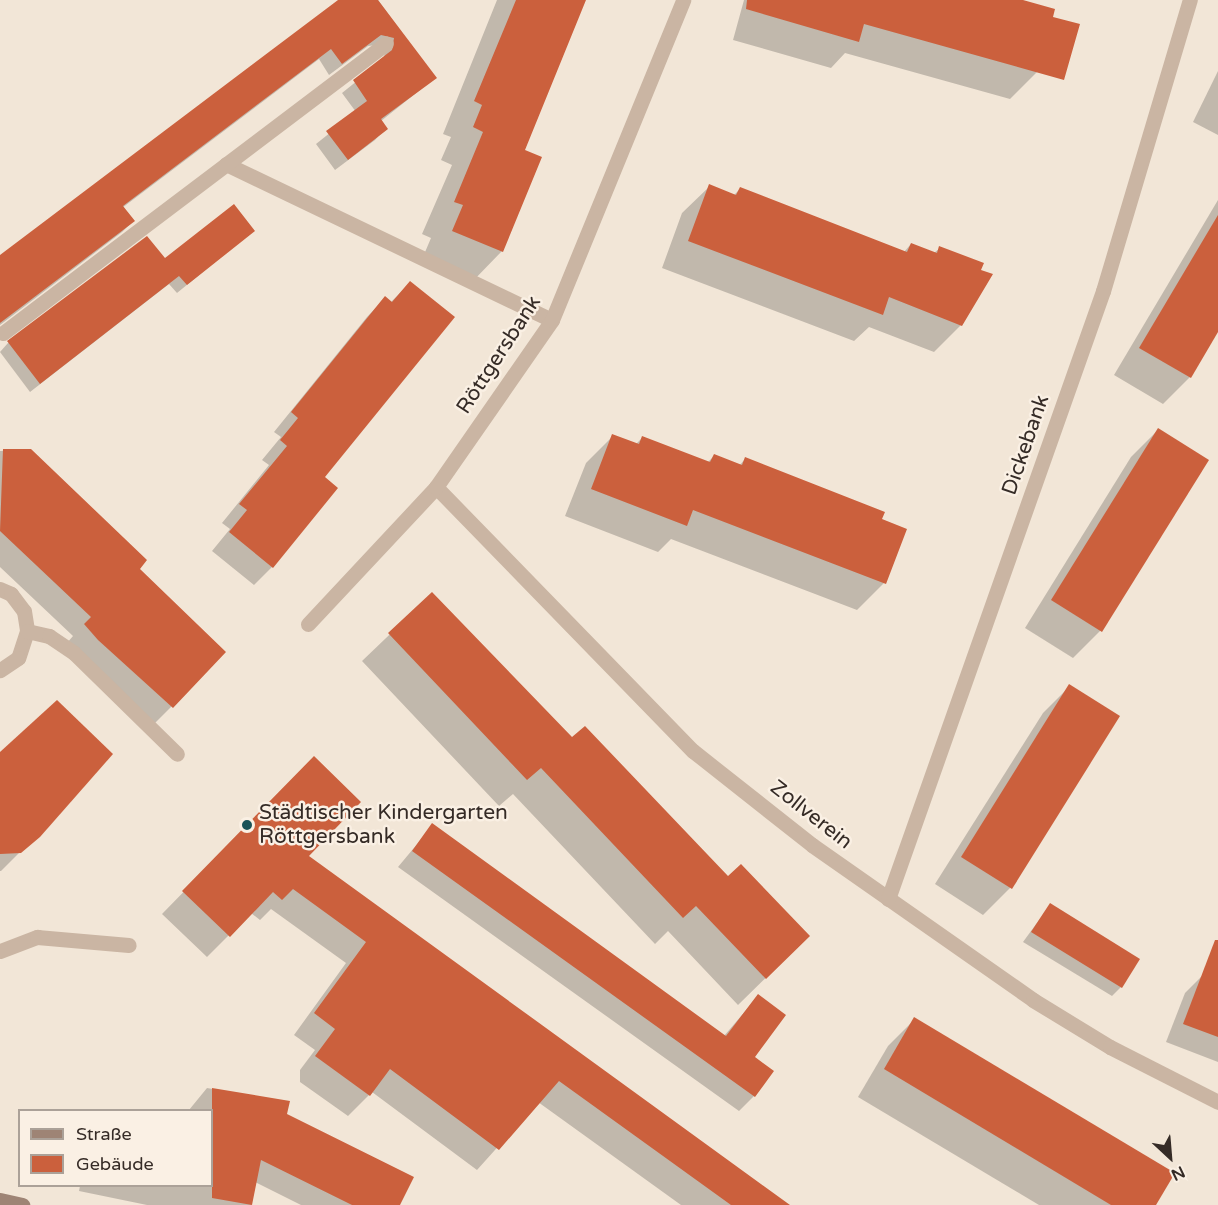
<!DOCTYPE html>
<meta charset="utf-8">
<style>
body{margin:0}
#map{position:relative;width:1218px;height:1205px;overflow:hidden;background:#f2e6d7;font-family:"Varela Round",sans-serif}
div>[style]{position:absolute}
[style*='--x']{left:calc(var(--x)*1px);top:calc(var(--y)*1px);width:calc(var(--w)*1px);rotate:calc(var(--a)*1deg)}
.shadow>*{inset:0;background:#0003}
.building>*{inset:0;background:#cb603d}
.lane>*{height:15px;margin:-7.5px;padding:0 7.5px;transform-origin:7.5px;border-radius:7.5px;background:#cab5a3}
.street>*{height:15px;margin:-7.5px;padding:0 7.5px;transform-origin:7.5px;border-radius:7.5px;background:#cab5a3}
.secondary>*{height:15px;margin:-7.5px;padding:0 7.5px;transform-origin:7.5px;border-radius:7.5px;background:#9e8475}
.dots>*{width:16px;height:16px;translate:-50% -50%;box-sizing:border-box;border:3px solid #faf0e4;border-radius:50%}
span{translate:-50% -50%;white-space:nowrap;text-align:center;line-height:1.15;-webkit-text-stroke:5px #faf0e4;paint-order:stroke}
.street-label{font-size:21px;color:#352b26}
.poi-label{font-size:21px;color:#352b26}
.left{translate:0 -50%;text-align:left}
.legend{position:absolute;left:18px;top:1109px;width:195px;height:78px;box-sizing:border-box;background:#faf0e4;border:2px solid #aba198;margin:0;padding:8px 10px;list-style:none;font-size:18px;color:#352b26}
.legend li{display:flex;align-items:center;gap:12px;height:30px}
.legend b{width:30px;border:2px solid #aba198}
.north{position:absolute;left:1140px;top:1127px;width:60px;height:60px;-webkit-text-stroke:4px #faf0e4;paint-order:stroke;rotate:154deg;font-size:16px;font-weight:700;line-height:24px;text-align:center;color:#352b26}
.north::after{content:'';display:block;margin:auto;width:21px;height:27px;background:#352b26;clip-path:polygon(50% 0,100% 100%,50% 72%,0 100%)}
</style>
<div id="map">
<div class="shadow">
<i style="clip-path:polygon(340px 0,378px 0,435px 78px,381px 121px,386px 128px,375px 140px,335px 170px,316px 144px,356px 112px,342px 93px,383px 60px,385px 53px,377px 45px,368px 46px,329px 75px,319px 59px,122px 208px,133px 221px,122px 232px,0 325px,0 257px)"></i>
<i style="clip-path:polygon(497px 0,584px 0,523px 151px,502px 251px,470px 284px,420px 264px,431px 238px,422px 234px,452px 165px,441px 160px,451px 137px,443px 134px)"></i>
<i style="clip-path:polygon(744px 0,1017px 0,1037px 72px,1010px 99px,845px 53px,831px 68px,733px 40px)"></i>
<i style="clip-path:polygon(1218px 71px,1218px 135px,1193px 122px)"></i>
<i style="clip-path:polygon(710px 186px,734px 195px,740px 189px,904px 252px,911px 244px,934px 253px,940px 248px,961px 325px,934px 352px,869px 327px,854px 341px,662px 268px,682px 213px)"></i>
<i style="clip-path:polygon(1218px 200px,1218px 329px,1190px 377px,1163px 404px,1114px 375px)"></i>
<i style="clip-path:polygon(253px 231px,177px 293px,169px 284px,30px 392px,0 352px,8px 343px,165px 260px)"></i>
<i style="clip-path:polygon(410px 283px,323px 478px,272px 567px,254px 585px,212px 551px,230px 529px,222px 523px,269px 465px,262px 460px,281px 437px,274px 432px,367px 317px,385px 298px,391px 302px)"></i>
<i style="clip-path:polygon(1158px 430px,1207px 461px,1100px 631px,1073px 658px,1025px 628px,1131px 457px)"></i>
<i style="clip-path:polygon(613px 436px,635px 445px,642px 438px,707px 463px,714px 456px,739px 466px,745px 459px,880px 520px,884px 583px,857px 610px,671px 539px,658px 552px,565px 516px,586px 463px)"></i>
<i style="clip-path:polygon(31px 450px,172px 706px,153px 725px,67px 643px,73px 636px,0 567px,0 451px)"></i>
<i style="clip-path:polygon(432px 594px,781px 963px,738px 1005px,668px 931px,655px 944px,513px 794px,499px 806px,362px 661px)"></i>
<i style="clip-path:polygon(1070px 686px,1010px 888px,983px 915px,935px 884px,1043px 713px)"></i>
<i style="clip-path:polygon(0 756px,20px 852px,1px 871px,0 871px)"></i>
<i style="clip-path:polygon(293px 780px,307px 856px,751px 1205px,681px 1205px,538px 1102px,477px 1170px,372px 1092px,348px 1116px,300px 1082px,300px 1070px,315px 1050px,294px 1035px,346px 963px,271px 909px,260px 920px,251px 913px,207px 957px,162px 914px)"></i>
<i style="clip-path:polygon(433px 825px,724px 1036px,759px 995px,753px 1057px,754px 1096px,739px 1111px,398px 867px)"></i>
<i style="clip-path:polygon(1050px 905px,1121px 987px,1112px 996px,1023px 942px)"></i>
<i style="clip-path:polygon(1203px 975px,1218px 980px,1218px 1062px,1166px 1042px,1185px 993px)"></i>
<i style="clip-path:polygon(915px 1019px,1154px 1205px,1039px 1205px,858px 1097px,888px 1046px)"></i>
<i style="clip-path:polygon(207px 1088px,288px 1102px,285px 1115px,398px 1205px,301px 1205px,255px 1182px,251px 1205px,147px 1205px,79px 1191px,80px 1186px,212px 1186px,212px 1110px,189px 1110px)"></i>
</div>
<div class="building">
<i style="clip-path:polygon(338px 0,378px 0,437px 78px,381px 119px,388px 129px,348px 160px,326px 131px,367px 101px,353px 80px,392px 50px,394px 38px,381px 35px,342px 64px,331px 49px,123px 206px,135px 221px,0 323px,0 255px)"></i>
<i style="clip-path:polygon(516px 0,586px 0,525px 150px,542px 157px,503px 252px,452px 231px,463px 205px,454px 202px,483px 132px,473px 127px,482px 105px,474px 101px)"></i>
<i style="clip-path:polygon(747px 0,1023px 0,1055px 9px,1053px 17px,1080px 24px,1064px 80px,864px 24px,859px 42px,746px 9px)"></i>
<i style="clip-path:polygon(709px 184px,736px 195px,740px 187px,907px 252px,911px 243px,937px 253px,939px 246px,984px 263px,981px 270px,993px 274px,962px 326px,889px 297px,883px 315px,688px 241px)"></i>
<i style="clip-path:polygon(234px 204px,255px 231px,187px 285px,179px 276px,40px 384px,7px 341px,147px 236px,165px 258px)"></i>
<i style="clip-path:polygon(1218px 215px,1218px 332px,1191px 378px,1139px 348px)"></i>
<i style="clip-path:polygon(410px 281px,455px 317px,325px 477px,338px 488px,273px 568px,229px 532px,247px 510px,239px 504px,287px 446px,280px 440px,298px 418px,291px 412px,385px 296px,392px 302px)"></i>
<i style="clip-path:polygon(1158px 428px,1209px 460px,1102px 632px,1051px 600px)"></i>
<i style="clip-path:polygon(612px 434px,639px 444px,642px 436px,710px 462px,714px 454px,742px 465px,745px 457px,885px 512px,882px 519px,907px 529px,886px 584px,693px 510px,687px 526px,591px 489px)"></i>
<i style="clip-path:polygon(3px 449px,31px 449px,147px 560px,140px 569px,226px 652px,173px 708px,98px 640px,84px 624px,91px 617px,0 531px)"></i>
<i style="clip-path:polygon(432px 592px,572px 737px,585px 726px,728px 876px,741px 864px,810px 936px,766px 979px,696px 906px,683px 918px,541px 768px,527px 780px,388px 633px)"></i>
<i style="clip-path:polygon(1069px 684px,1120px 716px,1012px 889px,961px 857px)"></i>
<i style="clip-path:polygon(57px 700px,113px 754px,40px 837px,21px 853px,0 854px,0 752px)"></i>
<i style="clip-path:polygon(314px 756px,361px 802px,309px 856px,790px 1205px,731px 1205px,559px 1081px,499px 1150px,390px 1069px,370px 1096px,315px 1056px,335px 1029px,314px 1013px,366px 942px,293px 889px,282px 900px,273px 892px,230px 937px,182px 891px)"></i>
<i style="clip-path:polygon(432px 823px,726px 1036px,758px 994px,786px 1015px,755px 1057px,774px 1071px,755px 1097px,412px 851px)"></i>
<i style="clip-path:polygon(1050px 903px,1140px 959px,1122px 988px,1031px 932px)"></i>
<i style="clip-path:polygon(1215px 940px,1218px 940px,1218px 1037px,1183px 1024px)"></i>
<i style="clip-path:polygon(914px 1017px,1175px 1173px,1156px 1205px,1111px 1205px,884px 1069px)"></i>
<i style="clip-path:polygon(212px 1088px,290px 1101px,287px 1114px,414px 1177px,400px 1205px,352px 1205px,261px 1160px,252px 1205px,212px 1198px)"></i>
</div>
<div class="lane">
<i style="--x:226;--y:164;--w:361;--a:25.6"></i>
<i style="--x:3;--y:333;--w:480;--a:-37.1"></i>
<i style="--x:0;--y:589;--w:12;--a:24"></i>
<i style="--x:11;--y:594;--w:21;--a:53"></i>
<i style="--x:24;--y:611;--w:20;--a:81"></i>
<i style="--x:27;--y:631;--w:28;--a:108"></i>
<i style="--x:18;--y:658;--w:22;--a:146"></i>
<i style="--x:27;--y:631;--w:23;--a:13"></i>
<i style="--x:49;--y:636;--w:30;--a:34"></i>
<i style="--x:74;--y:653;--w:144;--a:44.4"></i>
<i style="--x:0;--y:951;--w:40;--a:-21"></i>
<i style="--x:37;--y:937;--w:92;--a:5"></i>
</div>
<div class="street">
<i style="--x:436;--y:487;--w:368;--a:45.8"></i>
<i style="--x:693;--y:751;--w:152;--a:38.3"></i>
<i style="--x:812;--y:845;--w:270;--a:35"></i>
<i style="--x:1033;--y:1000;--w:90;--a:31.4"></i>
<i style="--x:1110;--y:1047;--w:121;--a:27"></i>
<i style="--x:308;--y:624;--w:187;--a:-46.9"></i>
<i style="--x:436;--y:487;--w:203;--a:-55.2"></i>
<i style="--x:552;--y:320;--w:346;--a:-67.7"></i>
<i style="--x:888;--y:899;--w:645;--a:-70.53"></i>
<i style="--x:1103;--y:291;--w:304;--a:-73.4"></i>
</div>
<div class="secondary">
<i style="--x:0;--y:1200;--w:23;--a:13"></i>
</div>
<div class="dots">
<i style="left:247px;top:825px;background:#1a5358"></i>
</div>
<div class="street-label">
<span style="left:499px;top:355px;rotate:-57deg">Röttgersbank</span>
<span style="left:1026px;top:445px;rotate:-71deg">Dickebank</span>
<span style="left:811px;top:815px;rotate:38deg">Zollverein</span>
</div>
<div class="poi-label">
<span class="left" style="left:259px;top:825px">Städtischer Kindergarten<br>Röttgersbank</span>
</div>
<ul class="legend">
<li><b style="height:8px;background:#9e8475"></b>Straße</li>
<li><b style="height:16px;background:#cb603d"></b>Gebäude</li>
</ul>
<div class="north">N</div>
</div>
